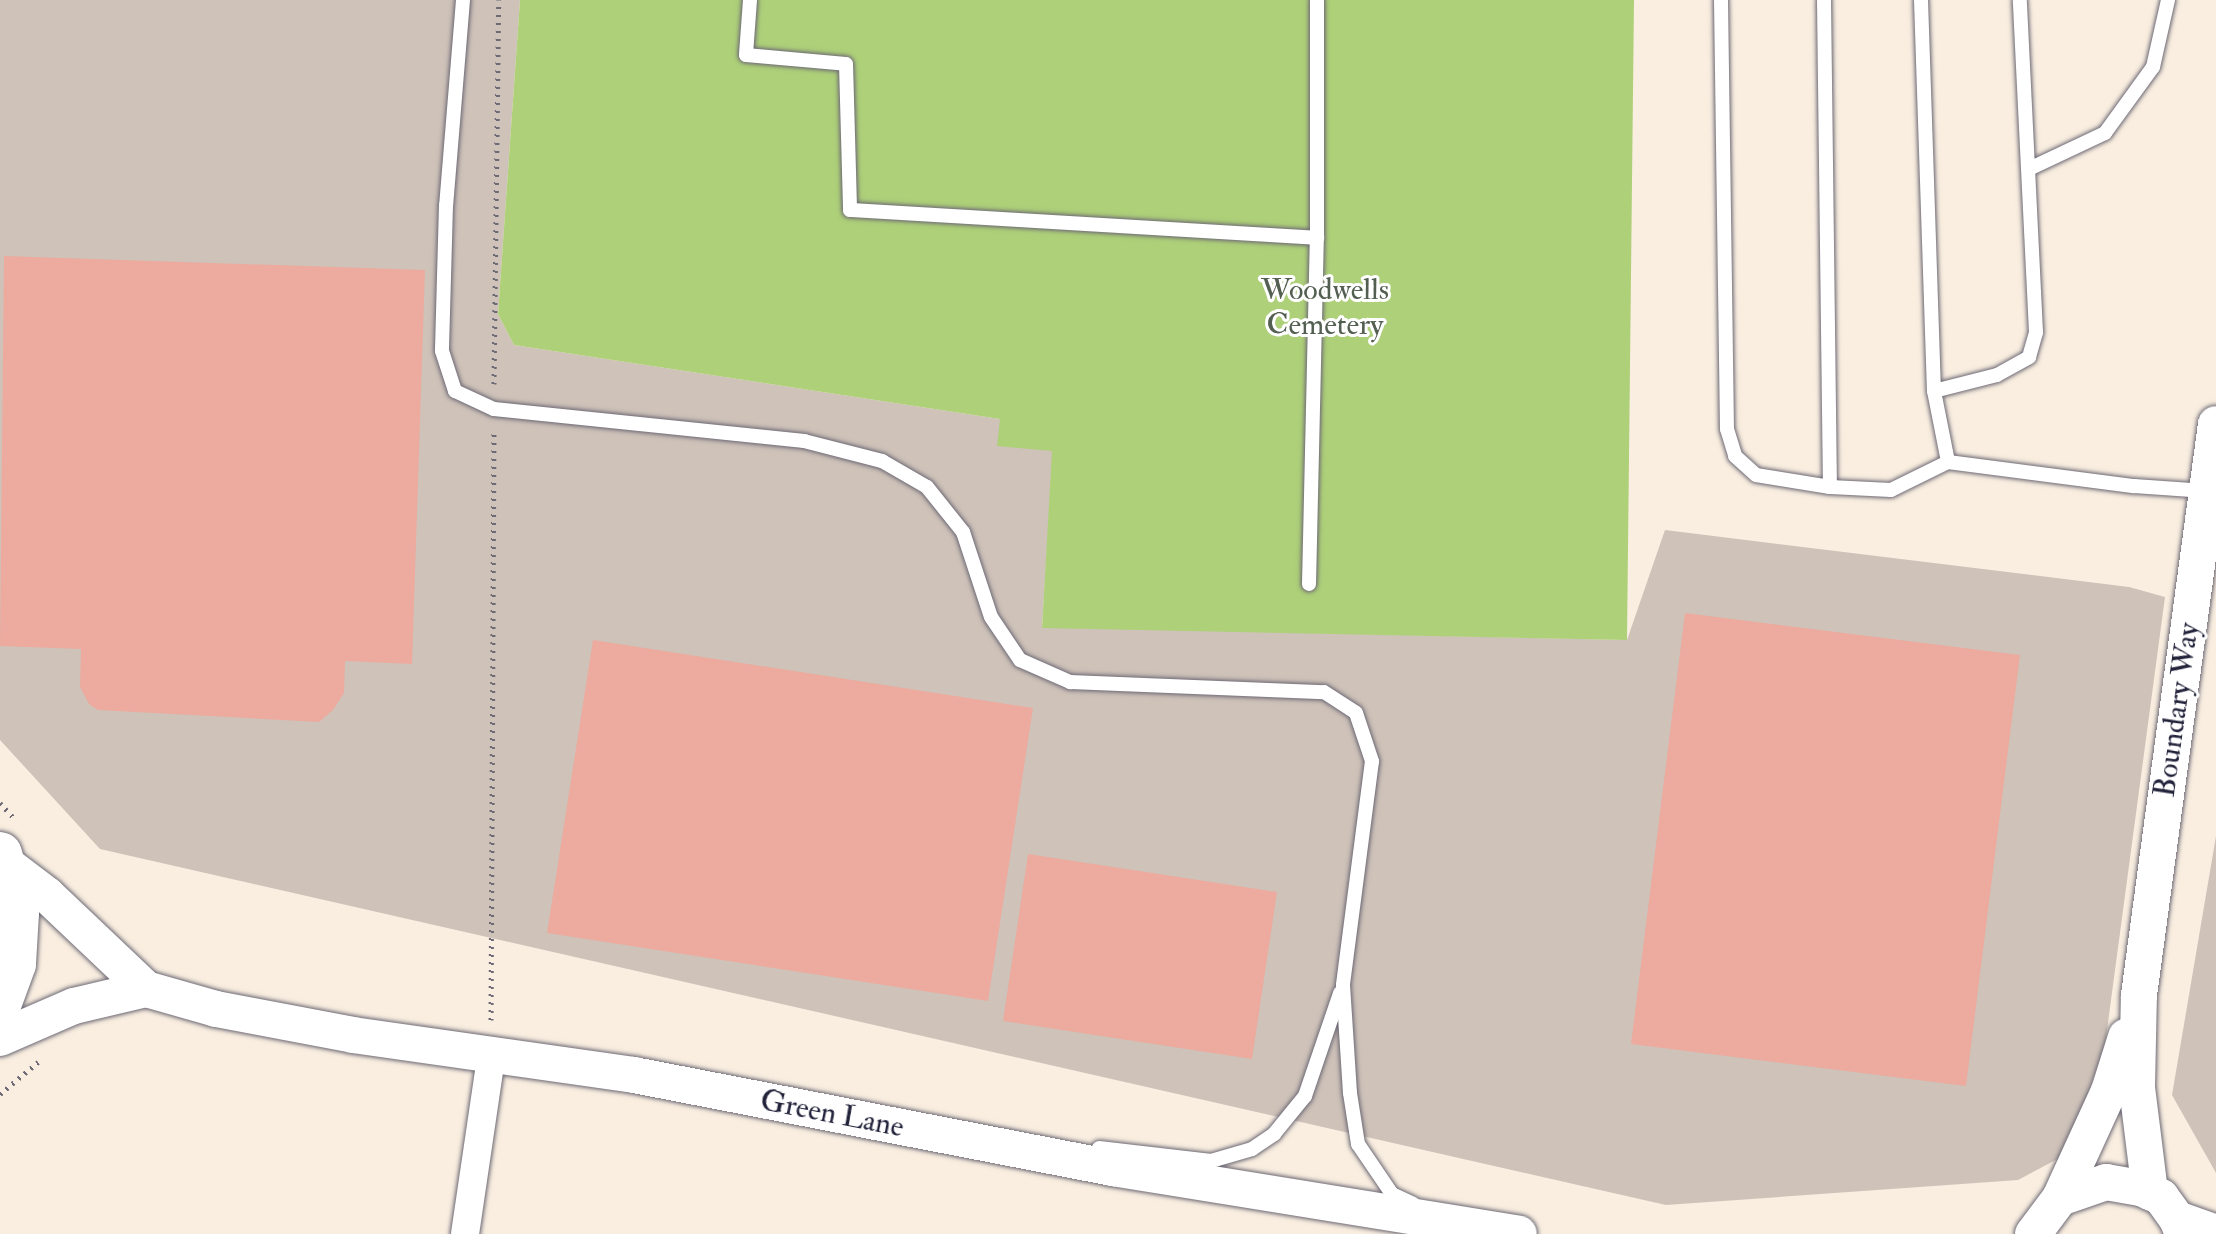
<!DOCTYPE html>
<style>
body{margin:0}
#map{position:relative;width:2216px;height:1234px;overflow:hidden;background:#f9eee0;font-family:"IM FELL Double Pica",serif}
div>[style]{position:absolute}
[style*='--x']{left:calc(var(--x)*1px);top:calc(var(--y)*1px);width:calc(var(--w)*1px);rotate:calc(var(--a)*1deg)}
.industrial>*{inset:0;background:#cec2b9}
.green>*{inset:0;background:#aed079}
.building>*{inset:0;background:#ecab9e}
.path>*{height:5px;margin-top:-2.5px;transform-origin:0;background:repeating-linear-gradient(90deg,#6d6975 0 2px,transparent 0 8px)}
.roads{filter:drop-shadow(0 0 2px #6d6975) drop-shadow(0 0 2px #6d6975)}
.service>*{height:14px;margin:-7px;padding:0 7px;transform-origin:7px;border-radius:7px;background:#fff}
.minor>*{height:28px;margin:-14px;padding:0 14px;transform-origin:14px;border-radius:14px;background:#fff}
.tertiary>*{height:36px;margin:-18px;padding:0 18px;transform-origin:18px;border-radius:18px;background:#fff}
.trunk>*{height:44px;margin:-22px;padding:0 22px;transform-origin:22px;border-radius:22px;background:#fff}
span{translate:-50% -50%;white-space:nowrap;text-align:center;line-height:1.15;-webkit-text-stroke:6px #fff;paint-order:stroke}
.park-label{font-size:30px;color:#535f51}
.street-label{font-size:30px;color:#22223b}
</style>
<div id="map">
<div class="industrial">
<i style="clip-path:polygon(0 0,520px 0,498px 314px,514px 345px,1000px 419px,1053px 451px,1042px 627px,1627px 640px,1665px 530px,2129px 587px,2165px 597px,2105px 1045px,2067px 1154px,2018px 1180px,1666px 1205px,100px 849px,0 740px)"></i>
<i style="clip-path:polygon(2216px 836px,2216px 1173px,2172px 1095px)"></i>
</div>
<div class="green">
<i style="clip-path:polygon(520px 0,1634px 0,1627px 640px,1042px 628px,1052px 451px,997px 446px,1000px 419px,514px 345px,498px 314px)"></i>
</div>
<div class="building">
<i style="clip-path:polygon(4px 256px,425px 270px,412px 664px,345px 661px,344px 693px,333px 710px,319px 722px,98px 710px,89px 704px,80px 687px,81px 649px,0 646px)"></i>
<i style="clip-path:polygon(1685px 613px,2020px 655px,1966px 1086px,1631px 1044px)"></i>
<i style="clip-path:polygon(593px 640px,1033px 708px,988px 1001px,547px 933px)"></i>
<i style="clip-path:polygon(1028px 854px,1277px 892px,1252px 1059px,1003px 1021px)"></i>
</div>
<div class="path">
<i style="--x:494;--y:384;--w:384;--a:-89.3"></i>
<i style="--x:0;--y:803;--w:21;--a:47"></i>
<i style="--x:491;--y:1020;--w:590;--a:-89.71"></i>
<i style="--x:0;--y:1094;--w:50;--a:-40.1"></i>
</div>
<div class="roads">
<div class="service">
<i style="--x:463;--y:0;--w:206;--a:94.7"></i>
<i style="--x:446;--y:205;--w:146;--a:91.6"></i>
<i style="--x:442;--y:351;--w:42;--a:72"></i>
<i style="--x:455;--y:391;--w:43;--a:24.8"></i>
<i style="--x:494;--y:409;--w:312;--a:5.9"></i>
<i style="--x:804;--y:441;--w:81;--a:14.4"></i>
<i style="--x:882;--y:461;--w:52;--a:30"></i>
<i style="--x:927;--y:487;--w:58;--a:51.3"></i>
<i style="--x:963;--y:532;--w:89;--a:71.8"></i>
<i style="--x:991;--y:617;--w:52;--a:56"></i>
<i style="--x:1020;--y:660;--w:55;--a:23.7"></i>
<i style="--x:1070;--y:682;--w:254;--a:2.3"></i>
<i style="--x:1324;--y:692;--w:38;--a:33"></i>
<i style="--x:1356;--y:713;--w:51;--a:71.6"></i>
<i style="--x:1372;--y:761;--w:226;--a:97.4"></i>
<i style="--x:1343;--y:985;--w:108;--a:86.3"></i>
<i style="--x:1350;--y:1093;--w:52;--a:81.1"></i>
<i style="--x:1358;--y:1144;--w:60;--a:55.8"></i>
<i style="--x:1392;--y:1194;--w:23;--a:25"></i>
<i style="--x:750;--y:0;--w:55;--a:94.2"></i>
<i style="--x:746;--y:55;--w:100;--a:5.1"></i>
<i style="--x:846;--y:64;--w:146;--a:88.4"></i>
<i style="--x:850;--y:210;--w:468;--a:3.4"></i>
<i style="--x:1721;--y:0;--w:429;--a:89.2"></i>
<i style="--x:1727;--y:429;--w:28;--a:73"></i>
<i style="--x:1735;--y:456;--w:28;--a:42"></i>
<i style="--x:1756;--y:475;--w:75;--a:9.2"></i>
<i style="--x:1830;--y:487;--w:61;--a:2.8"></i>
<i style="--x:1891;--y:490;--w:64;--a:-26.2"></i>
<i style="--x:1948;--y:462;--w:188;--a:7.4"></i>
<i style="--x:2134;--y:486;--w:72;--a:4"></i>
<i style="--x:1824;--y:0;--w:487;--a:89.3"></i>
<i style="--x:1921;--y:0;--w:391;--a:88.1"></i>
<i style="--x:1934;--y:391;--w:72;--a:78.8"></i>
<i style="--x:2031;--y:168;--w:82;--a:-25.3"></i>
<i style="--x:2105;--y:133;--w:82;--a:-54"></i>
<i style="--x:2153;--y:67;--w:69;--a:-77.4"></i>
<i style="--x:1934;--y:391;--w:65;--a:-14.3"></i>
<i style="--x:1997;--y:375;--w:37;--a:-29"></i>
<i style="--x:2029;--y:357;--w:26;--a:-74"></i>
<i style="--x:2036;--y:332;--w:332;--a:-92.8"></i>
<i style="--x:1309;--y:584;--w:346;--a:-88.7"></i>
<i style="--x:1317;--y:238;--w:238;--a:-90"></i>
<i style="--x:1099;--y:1148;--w:113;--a:6.6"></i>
<i style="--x:1211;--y:1161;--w:43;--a:-16.3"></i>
<i style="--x:1252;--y:1149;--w:27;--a:-34"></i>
<i style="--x:1274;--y:1134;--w:49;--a:-50.8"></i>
<i style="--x:1305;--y:1096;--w:109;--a:-71.2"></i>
</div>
<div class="minor">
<i style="--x:465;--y:1234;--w:179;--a:-81.6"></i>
</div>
<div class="tertiary">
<i style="--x:5;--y:863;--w:53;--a:37.3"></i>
<i style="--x:47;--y:895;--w:137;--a:43.5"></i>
<i style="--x:0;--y:1038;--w:81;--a:-23.4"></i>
<i style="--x:74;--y:1006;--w:74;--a:-13.3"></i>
<i style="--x:146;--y:989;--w:73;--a:15.9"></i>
<i style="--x:216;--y:1009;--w:139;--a:10.7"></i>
<i style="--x:353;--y:1035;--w:284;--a:8.1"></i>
<i style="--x:634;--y:1075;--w:488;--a:11"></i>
<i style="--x:1113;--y:1168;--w:411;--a:9.2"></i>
<i style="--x:2150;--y:1192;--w:106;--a:-97.1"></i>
<i style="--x:2137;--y:1087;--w:92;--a:-88.8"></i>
<i style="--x:2139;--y:995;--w:576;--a:-82.32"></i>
<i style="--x:2060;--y:1198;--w:118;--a:-65.4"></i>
<i style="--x:2109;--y:1091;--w:57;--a:-72.5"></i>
<i style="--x:2177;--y:1219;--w:41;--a:19.7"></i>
<i style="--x:2033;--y:1234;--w:45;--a:-53.1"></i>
<i style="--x:2060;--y:1198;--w:49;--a:-19.2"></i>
<i style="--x:2106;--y:1182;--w:36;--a:10"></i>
<i style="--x:2141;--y:1188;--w:22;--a:24"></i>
<i style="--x:2161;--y:1197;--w:27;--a:54"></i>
<i style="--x:2177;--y:1219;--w:16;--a:68"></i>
</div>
<div class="trunk">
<i style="--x:0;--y:854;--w:61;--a:73.9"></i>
<i style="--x:17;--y:913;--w:51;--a:93.4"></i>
<i style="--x:14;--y:964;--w:40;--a:110.2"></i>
</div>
</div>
<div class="park-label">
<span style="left:1325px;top:307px">Woodwells<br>Cemetery</span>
</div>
<div class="street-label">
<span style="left:2177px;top:710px;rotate:-82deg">Boundary Way</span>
<span style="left:832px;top:1114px;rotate:11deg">Green Lane</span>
</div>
</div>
